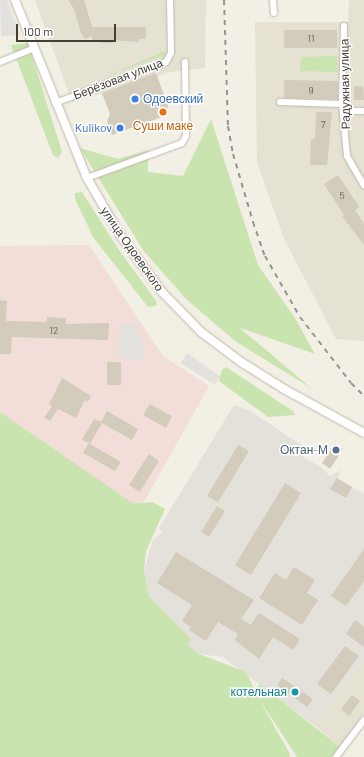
<!DOCTYPE html>
<meta charset="utf-8">
<style>
body{margin:0}
#map{position:relative;width:364px;height:757px;overflow:hidden;background:#f2efe5;font-family:Barlow,sans-serif}
div>[style]{position:absolute}
[style*='--x']{left:calc(var(--x)*1px);top:calc(var(--y)*1px);width:calc(var(--w)*1px);rotate:calc(var(--a)*1deg)}
.residential>*{inset:0;background:#e5e1d3}
.industrial>*{inset:0;background:#e4e0da}
.medical>*{inset:0;background:#f2ddd9}
.green>*{inset:0;background:#cae4af}
.parking>*{inset:0;background:#e3e1dd}
.building>*{inset:0;background:#d3cbbb}
.roads{filter:drop-shadow(0 0 1px #c0b9ab) drop-shadow(0 0 1px #c0b9ab)}
.minor>*{height:6px;margin:-3px;padding:0 3px;transform-origin:3px;border-radius:3px;background:#fff}
.tertiary>*{height:8px;margin:-4px;padding:0 4px;transform-origin:4px;border-radius:4px;background:#fff}
.rail>*{height:2px;margin-top:-1px;transform-origin:0;background:repeating-linear-gradient(90deg,#949494 0 5px,transparent 0 10px)}
.dots>*{width:11px;height:11px;translate:-50% -50%;box-sizing:border-box;border:2px solid #fff;border-radius:50%}
span{translate:-50% -50%;white-space:nowrap;text-align:center;line-height:1.15;-webkit-text-stroke:3px #fff;paint-order:stroke}
.number-label{font-size:10px;color:#686256}
.number-label span{-webkit-text-stroke-width:0}
.street-label{font-size:12px;color:#443f35}
.shop-label{font-size:12px;color:#366cbe}
.left{translate:0 -50%;text-align:left}
.right{translate:-100% -50%;text-align:right}
.food-label{font-size:12px;color:#c56008}
.service-label{font-size:12px;color:#4e5e75}
.culture-label{font-size:12px;color:#0d838f}
.scale{position:absolute;left:16px;top:24px;width:100px;height:18px;box-sizing:border-box;border:2px solid #443f35;border-top:0;padding-left:5px;font-size:12px;line-height:14px;white-space:nowrap;color:#443f35;-webkit-text-stroke:3px #fff;paint-order:stroke}
</style>
<div id="map">
<div class="residential">
<i style="clip-path:polygon(35px 0,206px 0,205px 68px,171px 72px,72px 102px)"></i>
<i style="clip-path:polygon(349px 0,364px 0,364px 341px,336px 339px,284px 239px,257px 162px,255px 22px,348px 22px)"></i>
<i style="clip-path:polygon(364px 658px,364px 716px,340px 747px,314px 725px)"></i>
</div>
<div class="industrial">
<i style="clip-path:polygon(234px 405px,250px 411px,303px 446px,299px 454px,322px 468px,330px 476px,341px 470px,337px 479px,364px 494px,364px 658px,314px 725px,223px 657px,199px 654px,188px 645px,191px 639px,149px 596px,144px 570px,153px 540px,163px 532px,159px 528px)"></i>
</div>
<div class="medical">
<i style="clip-path:polygon(89px 245px,163px 356px,209px 386px,140px 509px,0 419px,0 246px)"></i>
</div>
<div class="green">
<i style="clip-path:polygon(28px 43px,62px 152px,58px 158px,53px 155px,11px 45px)"></i>
<i style="clip-path:polygon(159px 50px,167px 54px,163px 59px,162px 56px,102px 78px,161px 53px)"></i>
<i style="clip-path:polygon(337px 56px,337px 72px,300px 71px,301px 57px)"></i>
<i style="clip-path:polygon(211px 119px,258px 265px,295px 318px,315px 354px,240px 328px,311px 388px,235px 341px,186px 299px,143px 250px,80px 148px,118px 159px,148px 150px,148px 172px,183px 176px)"></i>
<i style="clip-path:polygon(82px 192px,121px 253px,157px 302px,156px 306px,148px 307px,93px 237px,75px 199px,75px 193px)"></i>
<i style="clip-path:polygon(226px 367px,293px 411px,295px 415px,268px 417px,219px 381px,222px 370px)"></i>
<i style="clip-path:polygon(0 412px,134px 504px,152px 502px,165px 509px,146px 551px,144px 570px,149px 596px,191px 639px,188px 645px,199px 654px,246px 672px,257px 695px,256px 689px,260px 684px,340px 747px,332px 757px,297px 757px,259px 699px,290px 754px,289px 757px,0 757px)"></i>
</div>
<div class="parking">
<i style="clip-path:polygon(0 0,7px 0,20px 35px,1px 36px)"></i>
<i style="clip-path:polygon(119px 325px,136px 325px,143px 345px,145px 360px,119px 359px)"></i>
<i style="clip-path:polygon(187px 353px,220px 376px,215px 385px,181px 363px)"></i>
</div>
<div class="building">
<i style="clip-path:polygon(68px 0,84px 0,92px 27px,146px 27px,146px 39px,139px 39px,139px 42px,112px 40px,112px 43px,104px 43px,92px 41px,92px 36px,85px 39px,81px 33px,74px 9px)"></i>
<i style="clip-path:polygon(284px 30px,337px 30px,337px 48px,284px 48px)"></i>
<i style="clip-path:polygon(156px 73px,168px 106px,167px 115px,112px 135px,107px 121px,110px 114px,102px 93px)"></i>
<i style="clip-path:polygon(284px 80px,338px 81px,338px 99px,284px 98px)"></i>
<i style="clip-path:polygon(354px 86px,363px 86px,364px 100px,354px 100px)"></i>
<i style="clip-path:polygon(316px 112px,332px 112px,327px 165px,310px 165px,311px 139px,315px 139px)"></i>
<i style="clip-path:polygon(338px 175px,359px 207px,355px 210px,364px 224px,364px 245px,342px 216px,344px 215px,324px 184px)"></i>
<i style="clip-path:polygon(0 300px,7px 301px,6px 321px,47px 322px,47px 317px,66px 318px,66px 324px,109px 323px,108px 340px,12px 337px,11px 354px,0 354px)"></i>
<i style="clip-path:polygon(107px 362px,121px 362px,121px 385px,107px 385px)"></i>
<i style="clip-path:polygon(62px 378px,91px 396px,88px 402px,85px 400px,76px 418px,58px 409px,50px 421px,44px 418px,52px 406px,49px 404px)"></i>
<i style="clip-path:polygon(150px 404px,172px 416px,166px 428px,143px 415px)"></i>
<i style="clip-path:polygon(107px 411px,138px 429px,132px 440px,102px 423px,90px 444px,121px 462px,115px 471px,83px 453px,89px 443px,82px 440px,94px 419px,101px 422px)"></i>
<i style="clip-path:polygon(335px 444px,343px 449px,330px 469px,322px 463px)"></i>
<i style="clip-path:polygon(238px 445px,249px 451px,218px 502px,207px 496px)"></i>
<i style="clip-path:polygon(149px 454px,159px 461px,140px 492px,129px 485px)"></i>
<i style="clip-path:polygon(337px 478px,352px 487px,346px 498px,330px 489px)"></i>
<i style="clip-path:polygon(285px 483px,301px 493px,251px 575px,235px 565px)"></i>
<i style="clip-path:polygon(217px 506px,225px 511px,209px 537px,201px 532px)"></i>
<i style="clip-path:polygon(364px 549px,364px 581px,346px 606px,331px 596px)"></i>
<i style="clip-path:polygon(176px 552px,254px 600px,241px 619px,251px 625px,259px 613px,300px 639px,293px 650px,273px 637px,259px 659px,235px 640px,238px 634px,218px 622px,206px 641px,189px 630px,191px 627px,182px 621px,192px 605px,157px 583px)"></i>
<i style="clip-path:polygon(294px 567px,315px 580px,307px 593px,318px 600px,302px 625px,259px 598px,275px 573px,286px 580px)"></i>
<i style="clip-path:polygon(355px 620px,364px 627px,364px 647px,346px 634px)"></i>
<i style="clip-path:polygon(345px 646px,359px 656px,331px 694px,317px 684px)"></i>
<i style="clip-path:polygon(282px 678px,313px 699px,307px 707px,277px 685px)"></i>
<i style="clip-path:polygon(352px 695px,360px 701px,349px 716px,341px 709px)"></i>
</div>
<div class="roads">
<div class="minor">
<i style="--x:273;--y:0;--w:13;--a:86"></i>
<i style="--x:344;--y:26;--w:78;--a:91.5"></i>
<i style="--x:342;--y:104;--w:52;--a:84.5"></i>
<i style="--x:347;--y:156;--w:34;--a:60"></i>
<i style="--x:0;--y:62;--w:37;--a:-22"></i>
<i style="--x:280;--y:102;--w:62;--a:1.8"></i>
<i style="--x:55;--y:103;--w:118;--a:-20.3"></i>
<i style="--x:166;--y:62;--w:10;--a:-61"></i>
<i style="--x:171;--y:53;--w:53;--a:-91.1"></i>
<i style="--x:345;--y:111;--w:19;--a:0"></i>
<i style="--x:87;--y:178;--w:101;--a:-20.2"></i>
<i style="--x:182;--y:143;--w:8;--a:-60"></i>
<i style="--x:186;--y:136;--w:74;--a:-90.8"></i>
<i style="--x:336;--y:757;--w:46;--a:-52.9"></i>
</div>
<div class="tertiary">
<i style="--x:15;--y:0;--w:192;--a:68"></i>
<i style="--x:87;--y:178;--w:66;--a:59.9"></i>
<i style="--x:120;--y:235;--w:71;--a:53.6"></i>
<i style="--x:162;--y:292;--w:56;--a:45.7"></i>
<i style="--x:201;--y:332;--w:50;--a:36.9"></i>
<i style="--x:241;--y:362;--w:51;--a:32.1"></i>
<i style="--x:284;--y:389;--w:91;--a:28.8"></i>
</div>
</div>
<div class="rail">
<i style="--x:224;--y:0;--w:126;--a:88.2"></i>
<i style="--x:228;--y:126;--w:28;--a:80"></i>
<i style="--x:233;--y:154;--w:71;--a:73.6"></i>
<i style="--x:253;--y:222;--w:36;--a:71"></i>
<i style="--x:265;--y:256;--w:70;--a:60.2"></i>
<i style="--x:300;--y:317;--w:83;--a:52.3"></i>
<i style="--x:351;--y:383;--w:18;--a:45"></i>
</div>
<div class="dots">
<i style="left:135px;top:99px;background:#3f7fe0"></i>
<i style="left:163px;top:112px;background:#e8710a"></i>
<i style="left:120px;top:128px;background:#3f7fe0"></i>
<i style="left:336px;top:450px;background:#5c6f8a"></i>
<i style="left:295px;top:692px;background:#0f9aa8"></i>
</div>
<div class="number-label">
<span style="left:311px;top:39px">11</span>
<span style="left:311px;top:91px">9</span>
<span style="left:323px;top:125px">7</span>
<span style="left:342px;top:196px">5</span>
<span style="left:54px;top:331px">12</span>
</div>
<div class="street-label">
<span style="left:118px;top:79px;rotate:-21deg">Берёзовая улица</span>
<span style="left:345px;top:84px;rotate:-91deg">Радужная улица</span>
<span style="left:132px;top:249px;rotate:55deg">улица Одоевского</span>
</div>
<div class="shop-label">
<span class="left" style="left:143px;top:99px">Одоевский</span>
<span class="right" style="left:112px;top:128px">Kulikov</span>
</div>
<div class="food-label">
<span style="left:163px;top:126px">Суши маке</span>
</div>
<div class="service-label">
<span class="right" style="left:328px;top:450px">Октан-М</span>
</div>
<div class="culture-label">
<span class="right" style="left:287px;top:692px">котельная</span>
</div>
<div class="scale">100 m</div>
</div>
